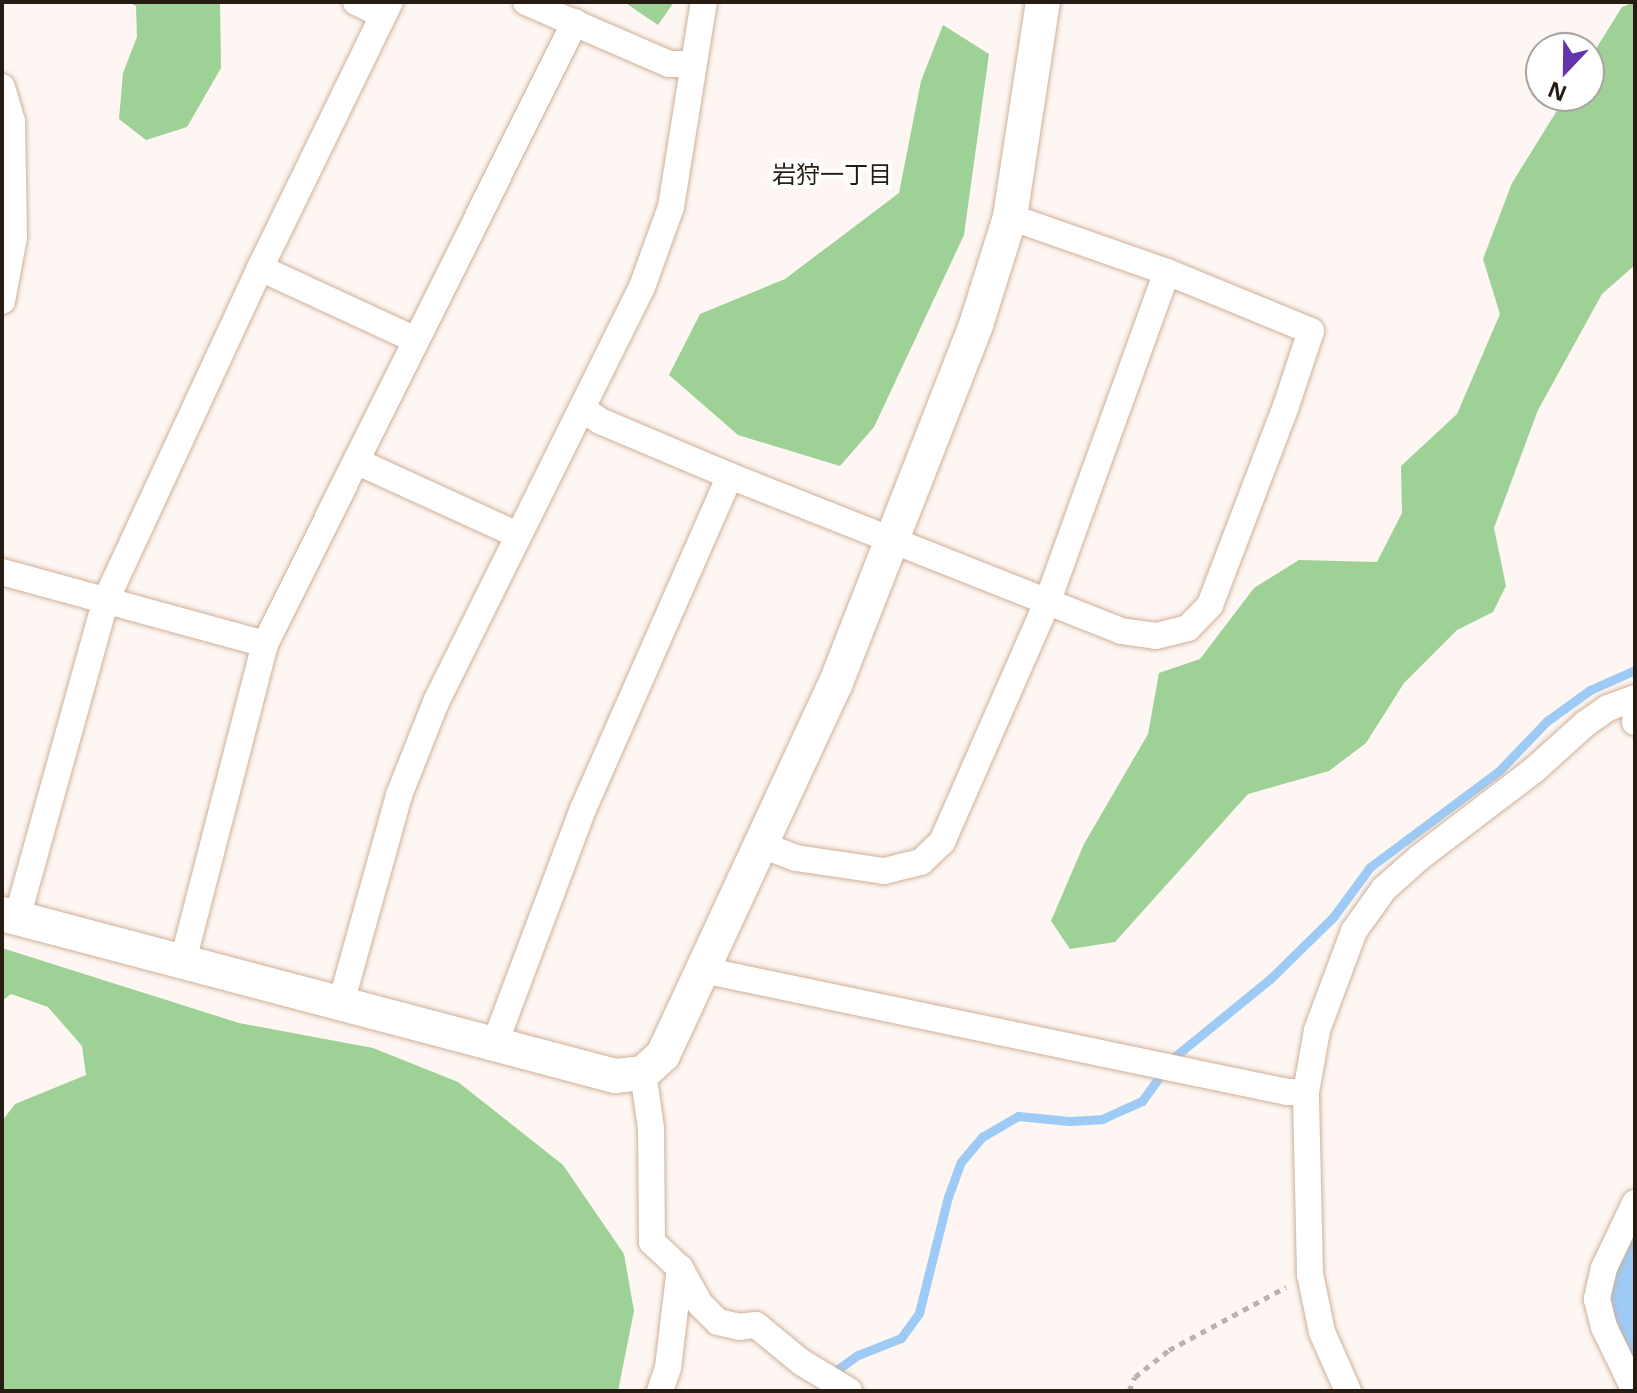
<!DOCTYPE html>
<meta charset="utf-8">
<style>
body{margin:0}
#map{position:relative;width:1637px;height:1393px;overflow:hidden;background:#fdf6f2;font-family:"Noto Sans","Noto Sans JP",sans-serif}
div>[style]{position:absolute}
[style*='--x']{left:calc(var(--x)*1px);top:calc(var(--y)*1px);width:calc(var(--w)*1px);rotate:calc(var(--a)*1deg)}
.forest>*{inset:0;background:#9dd196}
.stream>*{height:9px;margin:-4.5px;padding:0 4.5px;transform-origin:4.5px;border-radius:4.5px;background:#9dcbf6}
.river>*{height:52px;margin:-26px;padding:0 26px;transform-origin:26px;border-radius:26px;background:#9dcbf6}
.path>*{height:5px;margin-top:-2.5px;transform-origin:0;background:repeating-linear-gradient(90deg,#bab2ac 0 6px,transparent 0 12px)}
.roads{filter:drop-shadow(0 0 2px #ceb099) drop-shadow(0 0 2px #ceb099)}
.minor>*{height:26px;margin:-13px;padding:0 13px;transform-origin:13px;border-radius:13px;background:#fff}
.tertiary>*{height:34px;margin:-17px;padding:0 17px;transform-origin:17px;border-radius:17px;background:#fff}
span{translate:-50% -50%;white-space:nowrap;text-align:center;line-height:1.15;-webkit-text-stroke:8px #fff;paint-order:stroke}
.neighbourhood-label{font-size:24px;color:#271c14}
.frame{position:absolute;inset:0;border:4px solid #271c14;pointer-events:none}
.north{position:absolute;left:1525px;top:32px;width:80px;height:80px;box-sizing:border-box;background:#fff;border:2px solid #a9a4a1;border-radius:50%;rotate:202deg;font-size:22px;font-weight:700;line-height:32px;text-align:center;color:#271c14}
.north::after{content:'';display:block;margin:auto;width:28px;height:36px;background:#6334ac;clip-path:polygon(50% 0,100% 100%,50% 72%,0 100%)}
</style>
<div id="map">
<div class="forest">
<i style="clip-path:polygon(128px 2px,220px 2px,221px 68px,187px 127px,146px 140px,119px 119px,123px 73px,137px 37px,136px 6px)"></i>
<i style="clip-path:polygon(624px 2px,674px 2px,658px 25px)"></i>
<i style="clip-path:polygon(1635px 2px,1635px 265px,1602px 294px,1538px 410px,1494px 528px,1506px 586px,1493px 612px,1457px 630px,1404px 683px,1366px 743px,1329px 771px,1248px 794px,1115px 942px,1070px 949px,1051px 921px,1084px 844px,1148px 734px,1159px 673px,1200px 659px,1254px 588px,1299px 560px,1377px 562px,1402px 513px,1401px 466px,1457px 414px,1500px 314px,1483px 259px,1512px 183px,1566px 96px,1589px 96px,1589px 60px,1622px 7px)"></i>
<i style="clip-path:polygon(943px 25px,989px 54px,964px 235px,874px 427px,840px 466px,738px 435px,669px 375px,700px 314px,785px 279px,899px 193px,921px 81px)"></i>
<i style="clip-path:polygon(2px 948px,239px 1023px,373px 1048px,458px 1082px,563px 1165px,624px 1254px,634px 1311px,618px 1391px,2px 1391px,2px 1121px,15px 1104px,86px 1075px,82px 1046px,48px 1007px,11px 994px,2px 1001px)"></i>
</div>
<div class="stream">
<i style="--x:833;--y:1380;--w:11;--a:-68"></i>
<i style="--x:837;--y:1370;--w:26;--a:-36"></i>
<i style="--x:858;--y:1355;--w:46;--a:-21.6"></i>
<i style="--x:901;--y:1338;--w:31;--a:-54"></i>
<i style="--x:919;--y:1313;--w:120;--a:-76"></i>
<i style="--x:948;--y:1197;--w:37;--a:-70"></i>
<i style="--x:961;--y:1162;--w:33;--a:-50"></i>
<i style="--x:982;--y:1137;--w:42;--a:-30.3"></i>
<i style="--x:1018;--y:1116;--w:51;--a:5.6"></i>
<i style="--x:1069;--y:1121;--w:33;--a:-3"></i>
<i style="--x:1102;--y:1119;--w:44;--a:-24.2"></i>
<i style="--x:1142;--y:1101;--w:53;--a:-54.2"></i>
<i style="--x:1173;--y:1058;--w:125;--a:-39.2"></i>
<i style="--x:1270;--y:979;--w:90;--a:-44.5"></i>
<i style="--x:1334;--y:916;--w:61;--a:-53.7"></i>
<i style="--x:1370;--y:867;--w:161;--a:-36.7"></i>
<i style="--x:1499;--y:771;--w:69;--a:-46.2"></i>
<i style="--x:1547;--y:721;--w:53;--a:-35.8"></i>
<i style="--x:1590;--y:690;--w:49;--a:-24"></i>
</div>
<div class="river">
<i style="--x:1635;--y:1240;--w:46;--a:107.7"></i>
<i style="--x:1621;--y:1284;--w:37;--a:95"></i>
<i style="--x:1618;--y:1321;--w:45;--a:68"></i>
</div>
<div class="path">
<i style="--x:1129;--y:1391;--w:15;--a:-67"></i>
<i style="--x:1135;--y:1377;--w:43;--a:-38.5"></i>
<i style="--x:1169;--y:1350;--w:133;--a:-28.3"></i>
</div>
<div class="roads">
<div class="minor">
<i style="--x:356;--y:2;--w:30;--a:26"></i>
<i style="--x:526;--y:2;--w:156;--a:23.4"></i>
<i style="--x:669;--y:64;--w:24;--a:0"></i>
<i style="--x:2;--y:87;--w:35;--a:74"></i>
<i style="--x:12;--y:121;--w:116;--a:89"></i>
<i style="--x:14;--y:237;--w:65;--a:100.6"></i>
<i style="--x:260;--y:268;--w:170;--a:24.8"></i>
<i style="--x:583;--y:409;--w:21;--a:35"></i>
<i style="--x:600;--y:421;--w:141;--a:22.9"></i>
<i style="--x:730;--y:476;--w:421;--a:21.6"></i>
<i style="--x:1121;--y:631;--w:35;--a:8"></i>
<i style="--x:1156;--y:636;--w:33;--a:-14"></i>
<i style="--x:1188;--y:628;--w:32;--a:-46"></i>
<i style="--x:1210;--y:605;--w:213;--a:-69.1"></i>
<i style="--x:1286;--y:406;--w:79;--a:-71.6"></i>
<i style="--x:1311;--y:331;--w:156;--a:-157.7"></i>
<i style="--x:1167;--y:272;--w:166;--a:-160.7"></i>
<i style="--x:356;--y:461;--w:178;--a:24.6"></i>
<i style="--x:2;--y:572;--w:273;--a:15.3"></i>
<i style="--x:1635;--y:721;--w:1;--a:90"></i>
<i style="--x:762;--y:845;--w:36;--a:21"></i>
<i style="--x:796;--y:858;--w:89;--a:8.4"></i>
<i style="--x:884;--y:871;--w:38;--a:-14"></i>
<i style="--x:921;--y:862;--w:29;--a:-44"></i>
<i style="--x:942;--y:842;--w:261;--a:-66.3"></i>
<i style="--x:1047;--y:603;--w:352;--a:-70.1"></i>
<i style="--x:17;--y:918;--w:328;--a:-74.4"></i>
<i style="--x:105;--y:602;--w:368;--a:-65.1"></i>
<i style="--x:260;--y:268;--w:296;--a:-64"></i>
<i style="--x:183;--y:961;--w:327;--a:-75.5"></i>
<i style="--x:265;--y:644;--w:695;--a:-63.51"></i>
<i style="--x:703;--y:970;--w:597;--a:11.8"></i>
<i style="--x:1287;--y:1092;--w:19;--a:0"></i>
<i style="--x:341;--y:1003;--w:216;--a:-74.4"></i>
<i style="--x:399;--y:795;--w:100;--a:-68.3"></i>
<i style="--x:436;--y:702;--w:463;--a:-63.6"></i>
<i style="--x:642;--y:287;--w:85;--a:-70.1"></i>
<i style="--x:671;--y:207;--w:208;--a:-80.9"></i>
<i style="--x:495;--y:1043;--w:250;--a:-69.4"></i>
<i style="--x:583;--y:809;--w:364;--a:-66.2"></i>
<i style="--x:643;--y:1073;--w:56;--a:81.7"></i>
<i style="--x:651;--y:1128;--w:114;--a:89.5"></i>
<i style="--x:652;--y:1242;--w:38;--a:43"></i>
<i style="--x:680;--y:1268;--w:41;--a:60.9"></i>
<i style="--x:700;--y:1304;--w:25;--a:45"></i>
<i style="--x:718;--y:1322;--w:22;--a:13"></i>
<i style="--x:739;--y:1327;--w:17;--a:-7"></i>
<i style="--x:756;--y:1325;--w:58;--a:39.4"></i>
<i style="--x:801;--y:1362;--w:56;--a:31.1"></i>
<i style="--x:1635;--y:1203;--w:72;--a:115.5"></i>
<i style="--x:1604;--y:1268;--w:32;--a:103"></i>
<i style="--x:1597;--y:1299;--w:29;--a:76"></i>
<i style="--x:1604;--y:1327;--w:71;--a:64.2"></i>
<i style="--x:660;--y:1391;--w:24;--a:-71"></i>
<i style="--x:668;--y:1368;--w:101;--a:-83.2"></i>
<i style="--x:1348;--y:1391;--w:64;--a:-113.8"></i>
<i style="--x:1322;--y:1332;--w:59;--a:-101.7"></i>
<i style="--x:1310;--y:1274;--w:182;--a:-91.3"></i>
<i style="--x:1306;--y:1092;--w:63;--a:-79.9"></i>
<i style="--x:1317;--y:1030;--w:106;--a:-69.5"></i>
<i style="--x:1354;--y:931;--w:52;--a:-54.5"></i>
<i style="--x:1384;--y:889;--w:48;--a:-41.6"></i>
<i style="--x:1420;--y:857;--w:142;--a:-37.3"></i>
<i style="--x:1533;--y:771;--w:70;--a:-42.1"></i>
<i style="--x:1585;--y:724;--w:28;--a:-35"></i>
<i style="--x:1608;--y:708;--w:29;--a:-20"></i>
</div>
<div class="tertiary">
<i style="--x:2;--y:914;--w:634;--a:14.8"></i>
<i style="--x:615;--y:1076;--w:28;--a:-6"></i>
<i style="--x:643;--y:1073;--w:27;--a:-42"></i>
<i style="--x:663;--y:1055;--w:408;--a:-65.1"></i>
<i style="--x:835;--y:685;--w:387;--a:-68.6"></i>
<i style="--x:976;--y:325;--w:113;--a:-72.5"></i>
<i style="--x:1010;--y:217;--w:218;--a:-81.3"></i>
</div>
</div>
<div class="neighbourhood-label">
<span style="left:832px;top:174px">岩狩一丁目</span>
</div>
<div class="frame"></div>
<div class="north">N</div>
</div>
